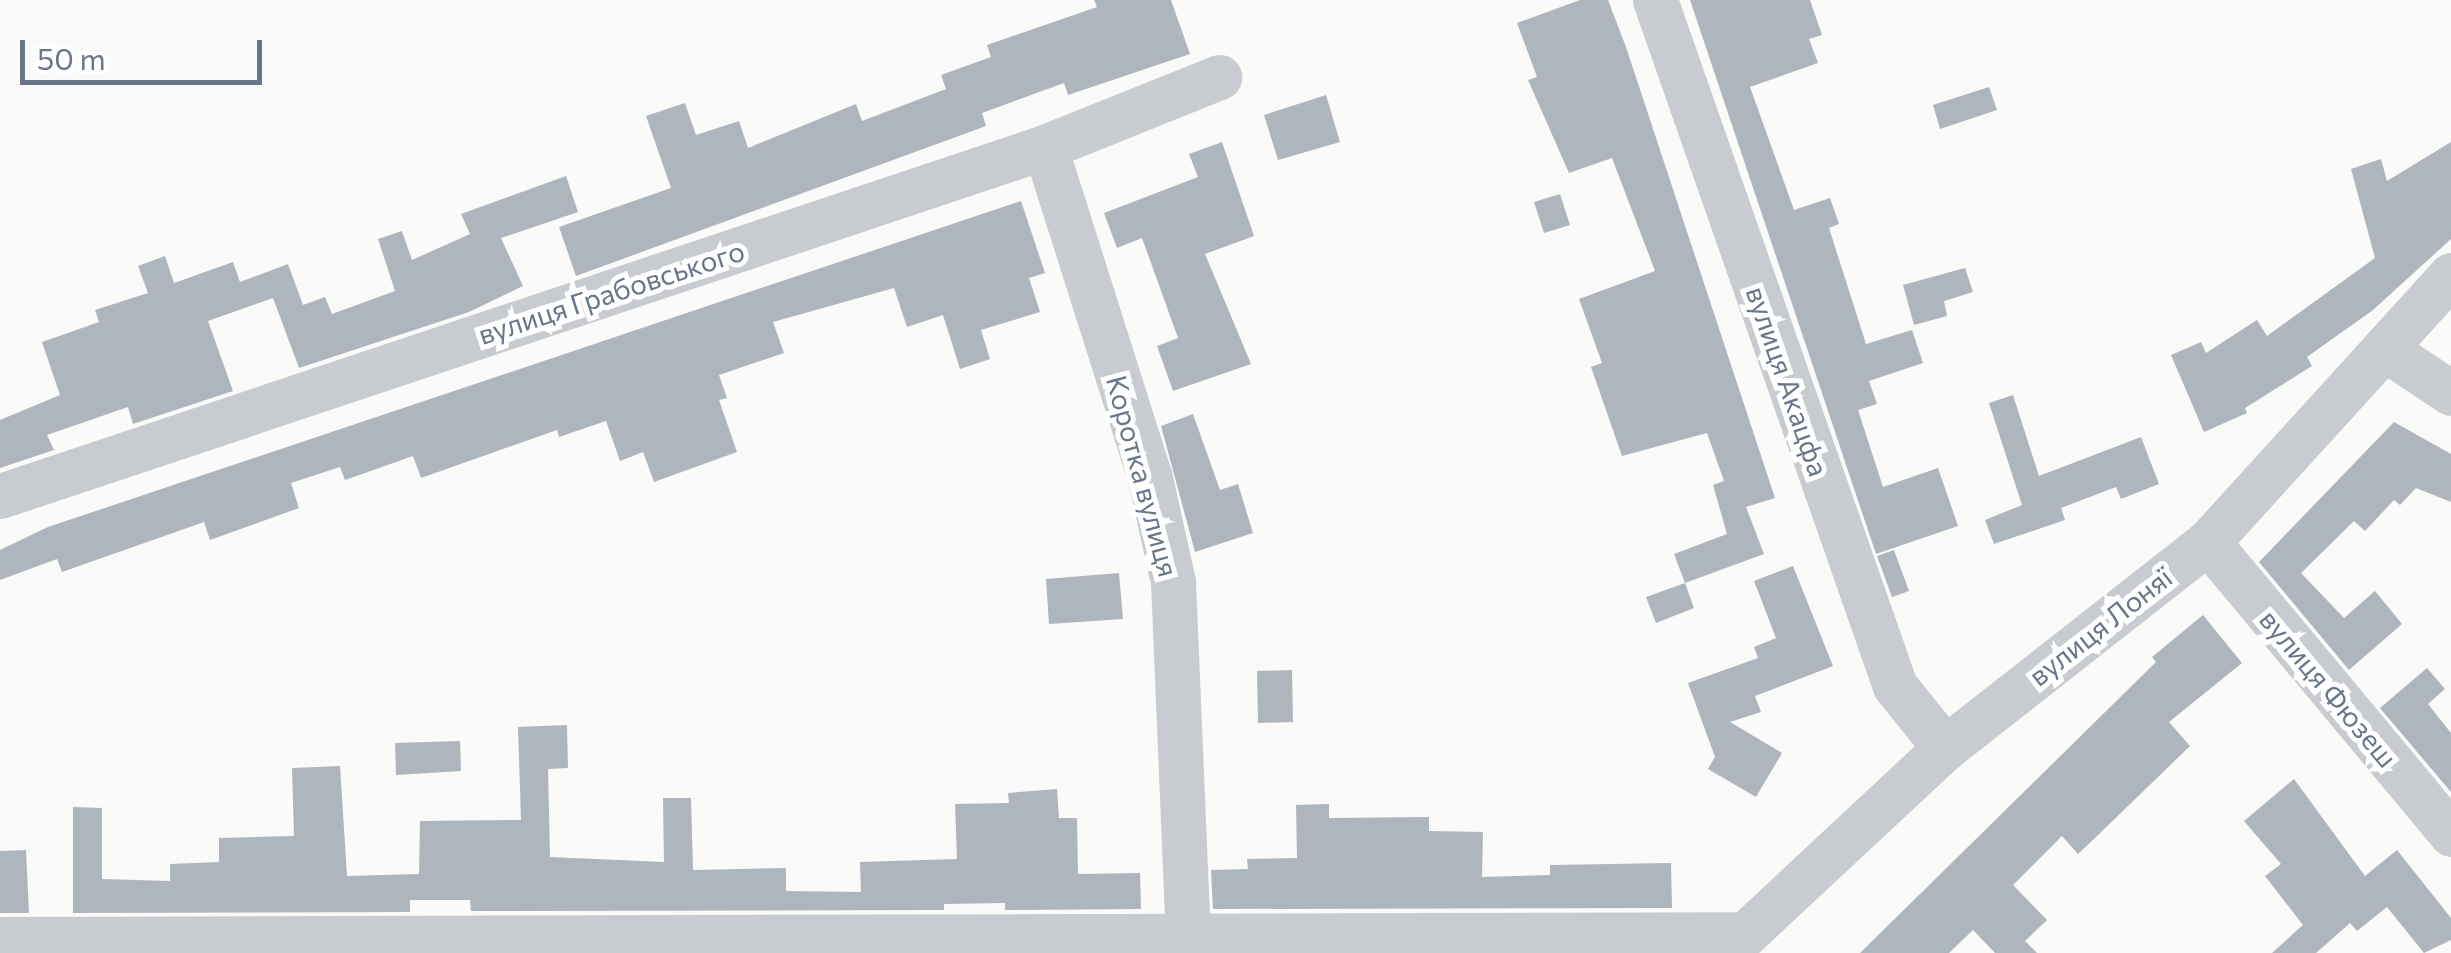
<!DOCTYPE html>
<meta charset="utf-8">
<style>
body{margin:0}
#map{position:relative;width:2451px;height:953px;overflow:hidden;background:#fafaf8;font-family:Commissioner,sans-serif}
div>[style]{position:absolute}
[style*='--x']{left:calc(var(--x)*1px);top:calc(var(--y)*1px);width:calc(var(--w)*1px);rotate:calc(var(--a)*1deg)}
.building>*{inset:0;background:#afb5bc}
.minor>*{height:45px;margin:-22.5px;padding:0 22.5px;transform-origin:22.5px;border-radius:22.5px;background:#c8cbcf}
span{translate:-50% -50%;white-space:nowrap;text-align:center;line-height:1.15;-webkit-text-stroke:10px #fff;paint-order:stroke}
.street-label{font-size:28px;color:#697588}
.scale{position:absolute;left:20px;top:40px;width:242px;height:45px;box-sizing:border-box;border:5px solid #697588;border-top:0;padding-left:12px;font-size:30px;line-height:35px;white-space:nowrap;color:#697588;-webkit-text-stroke:8px #fff;paint-order:stroke}
</style>
<div id="map">
<div class="building">
<i style="clip-path:polygon(1094px 0,1171px 0,1190px 54px,1068px 95px,1064px 83px,982px 113px,986px 126px,576px 276px,559px 227px,671px 188px,646px 116px,685px 103px,696px 135px,739px 121px,748px 148px,856px 104px,862px 121px,946px 89px,941px 75px,991px 57px,987px 45px,1097px 7px)"></i>
<i style="clip-path:polygon(1580px 0,1608px 0,1626px 47px,1775px 498px,1746px 507px,1764px 554px,1685px 583px,1674px 554px,1727px 534px,1713px 485px,1724px 481px,1707px 433px,1622px 456px,1591px 367px,1602px 363px,1579px 299px,1655px 271px,1612px 158px,1569px 173px,1528px 80px,1537px 77px,1517px 23px)"></i>
<i style="clip-path:polygon(1690px 0,1810px 0,1822px 35px,1809px 39px,1818px 63px,1750px 87px,1794px 210px,1830px 198px,1839px 224px,1829px 228px,1866px 344px,1912px 330px,1923px 363px,1869px 381px,1877px 404px,1858px 410px,1883px 487px,1938px 468px,1958px 526px,1876px 554px)"></i>
<i style="clip-path:polygon(1989px 87px,1997px 110px,1940px 129px,1933px 105px)"></i>
<i style="clip-path:polygon(1326px 95px,1340px 142px,1278px 160px,1264px 115px)"></i>
<i style="clip-path:polygon(1222px 142px,1254px 236px,1205px 254px,1251px 364px,1173px 391px,1157px 346px,1178px 338px,1142px 238px,1117px 248px,1104px 213px,1198px 177px,1189px 154px)"></i>
<i style="clip-path:polygon(2451px 142px,2451px 239px,2373px 310px,2307px 357px,2312px 366px,2245px 408px,2247px 413px,2204px 432px,2171px 355px,2201px 342px,2206px 353px,2257px 320px,2267px 336px,2375px 258px,2351px 169px,2381px 159px,2387px 181px)"></i>
<i style="clip-path:polygon(566px 176px,578px 212px,501px 238px,523px 286px,469px 312px,299px 368px,273px 298px,208px 321px,233px 391px,133px 424px,128px 407px,47px 435px,54px 450px,0 468px,0 420px,60px 395px,42px 342px,99px 322px,95px 310px,148px 293px,138px 266px,165px 256px,174px 283px,233px 262px,240px 282px,288px 264px,303px 305px,325px 297px,332px 314px,395px 291px,378px 239px,402px 231px,412px 260px,470px 234px,461px 214px)"></i>
<i style="clip-path:polygon(1560px 194px,1570px 225px,1544px 233px,1534px 202px)"></i>
<i style="clip-path:polygon(1021px 201px,1045px 273px,1029px 278px,1040px 312px,981px 330px,990px 359px,960px 369px,943px 315px,907px 327px,894px 288px,773px 322px,784px 353px,719px 375px,727px 398px,719px 400px,737px 452px,654px 482px,643px 452px,620px 461px,606px 421px,559px 437px,557px 430px,421px 478px,413px 456px,345px 480px,340px 467px,291px 483px,299px 508px,210px 540px,204px 522px,62px 572px,57px 559px,0 580px,0 550px,48px 527px)"></i>
<i style="clip-path:polygon(1965px 268px,1973px 292px,1944px 301px,1947px 316px,1914px 325px,1903px 285px)"></i>
<i style="clip-path:polygon(2013px 395px,2039px 476px,2141px 437px,2159px 484px,2121px 499px,2116px 487px,2061px 508px,2065px 520px,1994px 544px,1985px 520px,2022px 505px,1989px 403px)"></i>
<i style="clip-path:polygon(1193px 414px,1220px 490px,1238px 484px,1253px 533px,1195px 552px,1161px 426px)"></i>
<i style="clip-path:polygon(2394px 422px,2451px 454px,2451px 502px,2416px 488px,2400px 505px,2394px 500px,2365px 531px,2354px 521px,2301px 573px,2344px 618px,2375px 591px,2402px 624px,2349px 670px,2259px 562px)"></i>
<i style="clip-path:polygon(1894px 550px,1909px 591px,1892px 597px,1877px 556px)"></i>
<i style="clip-path:polygon(1793px 566px,1833px 666px,1755px 696px,1761px 712px,1730px 722px,1782px 753px,1756px 797px,1708px 769px,1715px 757px,1688px 683px,1758px 658px,1754px 647px,1776px 638px,1754px 581px)"></i>
<i style="clip-path:polygon(1119px 573px,1123px 619px,1049px 624px,1046px 579px)"></i>
<i style="clip-path:polygon(1685px 583px,1694px 608px,1656px 623px,1646px 597px)"></i>
<i style="clip-path:polygon(2203px 615px,2242px 663px,2169px 722px,2190px 746px,2096px 837px,2078px 854px,2062px 836px,2013px 885px,2047px 920px,2025px 941px,2037px 953px,1995px 953px,1973px 930px,1949px 953px,1860px 953px,2156px 662px,2152px 657px)"></i>
<i style="clip-path:polygon(2427px 668px,2445px 689px,2428px 704px,2451px 733px,2451px 792px,2380px 708px)"></i>
<i style="clip-path:polygon(1292px 670px,1293px 722px,1258px 723px,1257px 671px)"></i>
<i style="clip-path:polygon(567px 725px,568px 768px,548px 769px,550px 857px,664px 862px,663px 798px,691px 798px,693px 870px,786px 868px,786px 891px,861px 892px,860px 862px,957px 859px,955px 804px,1009px 803px,1008px 793px,1057px 789px,1059px 818px,1077px 818px,1078px 874px,1140px 873px,1141px 909px,1005px 910px,1005px 903px,944px 904px,944px 910px,471px 911px,470px 900px,410px 900px,410px 912px,73px 913px,73px 807px,102px 808px,102px 879px,170px 881px,170px 864px,219px 862px,219px 838px,294px 836px,292px 768px,340px 766px,347px 876px,419px 874px,420px 821px,521px 820px,518px 727px)"></i>
<i style="clip-path:polygon(460px 741px,461px 771px,396px 775px,395px 743px)"></i>
<i style="clip-path:polygon(2294px 779px,2365px 876px,2397px 850px,2451px 918px,2451px 940px,2424px 953px,2387px 907px,2357px 931px,2350px 923px,2316px 953px,2272px 953px,2303px 925px,2265px 876px,2281px 864px,2244px 821px)"></i>
<i style="clip-path:polygon(1329px 804px,1329px 818px,1429px 817px,1429px 831px,1483px 832px,1482px 877px,1550px 875px,1550px 865px,1671px 863px,1672px 908px,1213px 909px,1211px 870px,1248px 869px,1247px 859px,1297px 858px,1296px 805px)"></i>
<i style="clip-path:polygon(26px 850px,29px 913px,0 913px,0 851px)"></i>
</div>
<div class="minor">
<i style="--x:1655;--y:0;--w:727;--a:70.72"></i>
<i style="--x:1895;--y:686;--w:80;--a:51.1"></i>
<i style="--x:1045;--y:147;--w:347;--a:72.4"></i>
<i style="--x:1150;--y:478;--w:107;--a:77.5"></i>
<i style="--x:1173;--y:582;--w:354;--a:87.6"></i>
<i style="--x:2385;--y:349;--w:79;--a:33.7"></i>
<i style="--x:0;--y:496;--w:1102;--a:-18.47"></i>
<i style="--x:1045;--y:147;--w:188;--a:-21.9"></i>
<i style="--x:2208;--y:542;--w:380;--a:50.2"></i>
<i style="--x:0;--y:939;--w:1745;--a:-0.16"></i>
<i style="--x:1725;--y:953;--w:301;--a:-43"></i>
<i style="--x:1945;--y:748;--w:334;--a:-38.1"></i>
<i style="--x:2208;--y:542;--w:361;--a:-47.7"></i>
</div>
<div class="street-label">
<span style="left:611px;top:292px;rotate:-18deg">вулиця Грабовського</span>
<span style="left:1788px;top:381px;rotate:71deg">вулиця Акацфа</span>
<span style="left:1143px;top:476px;rotate:75deg">Коротка вулиця</span>
<span style="left:2100px;top:626px;rotate:-38deg">вулиця Лоняї</span>
<span style="left:2329px;top:688px;rotate:50deg">вулиця Фюзеш</span>
</div>
<div class="scale">50 m</div>
</div>
